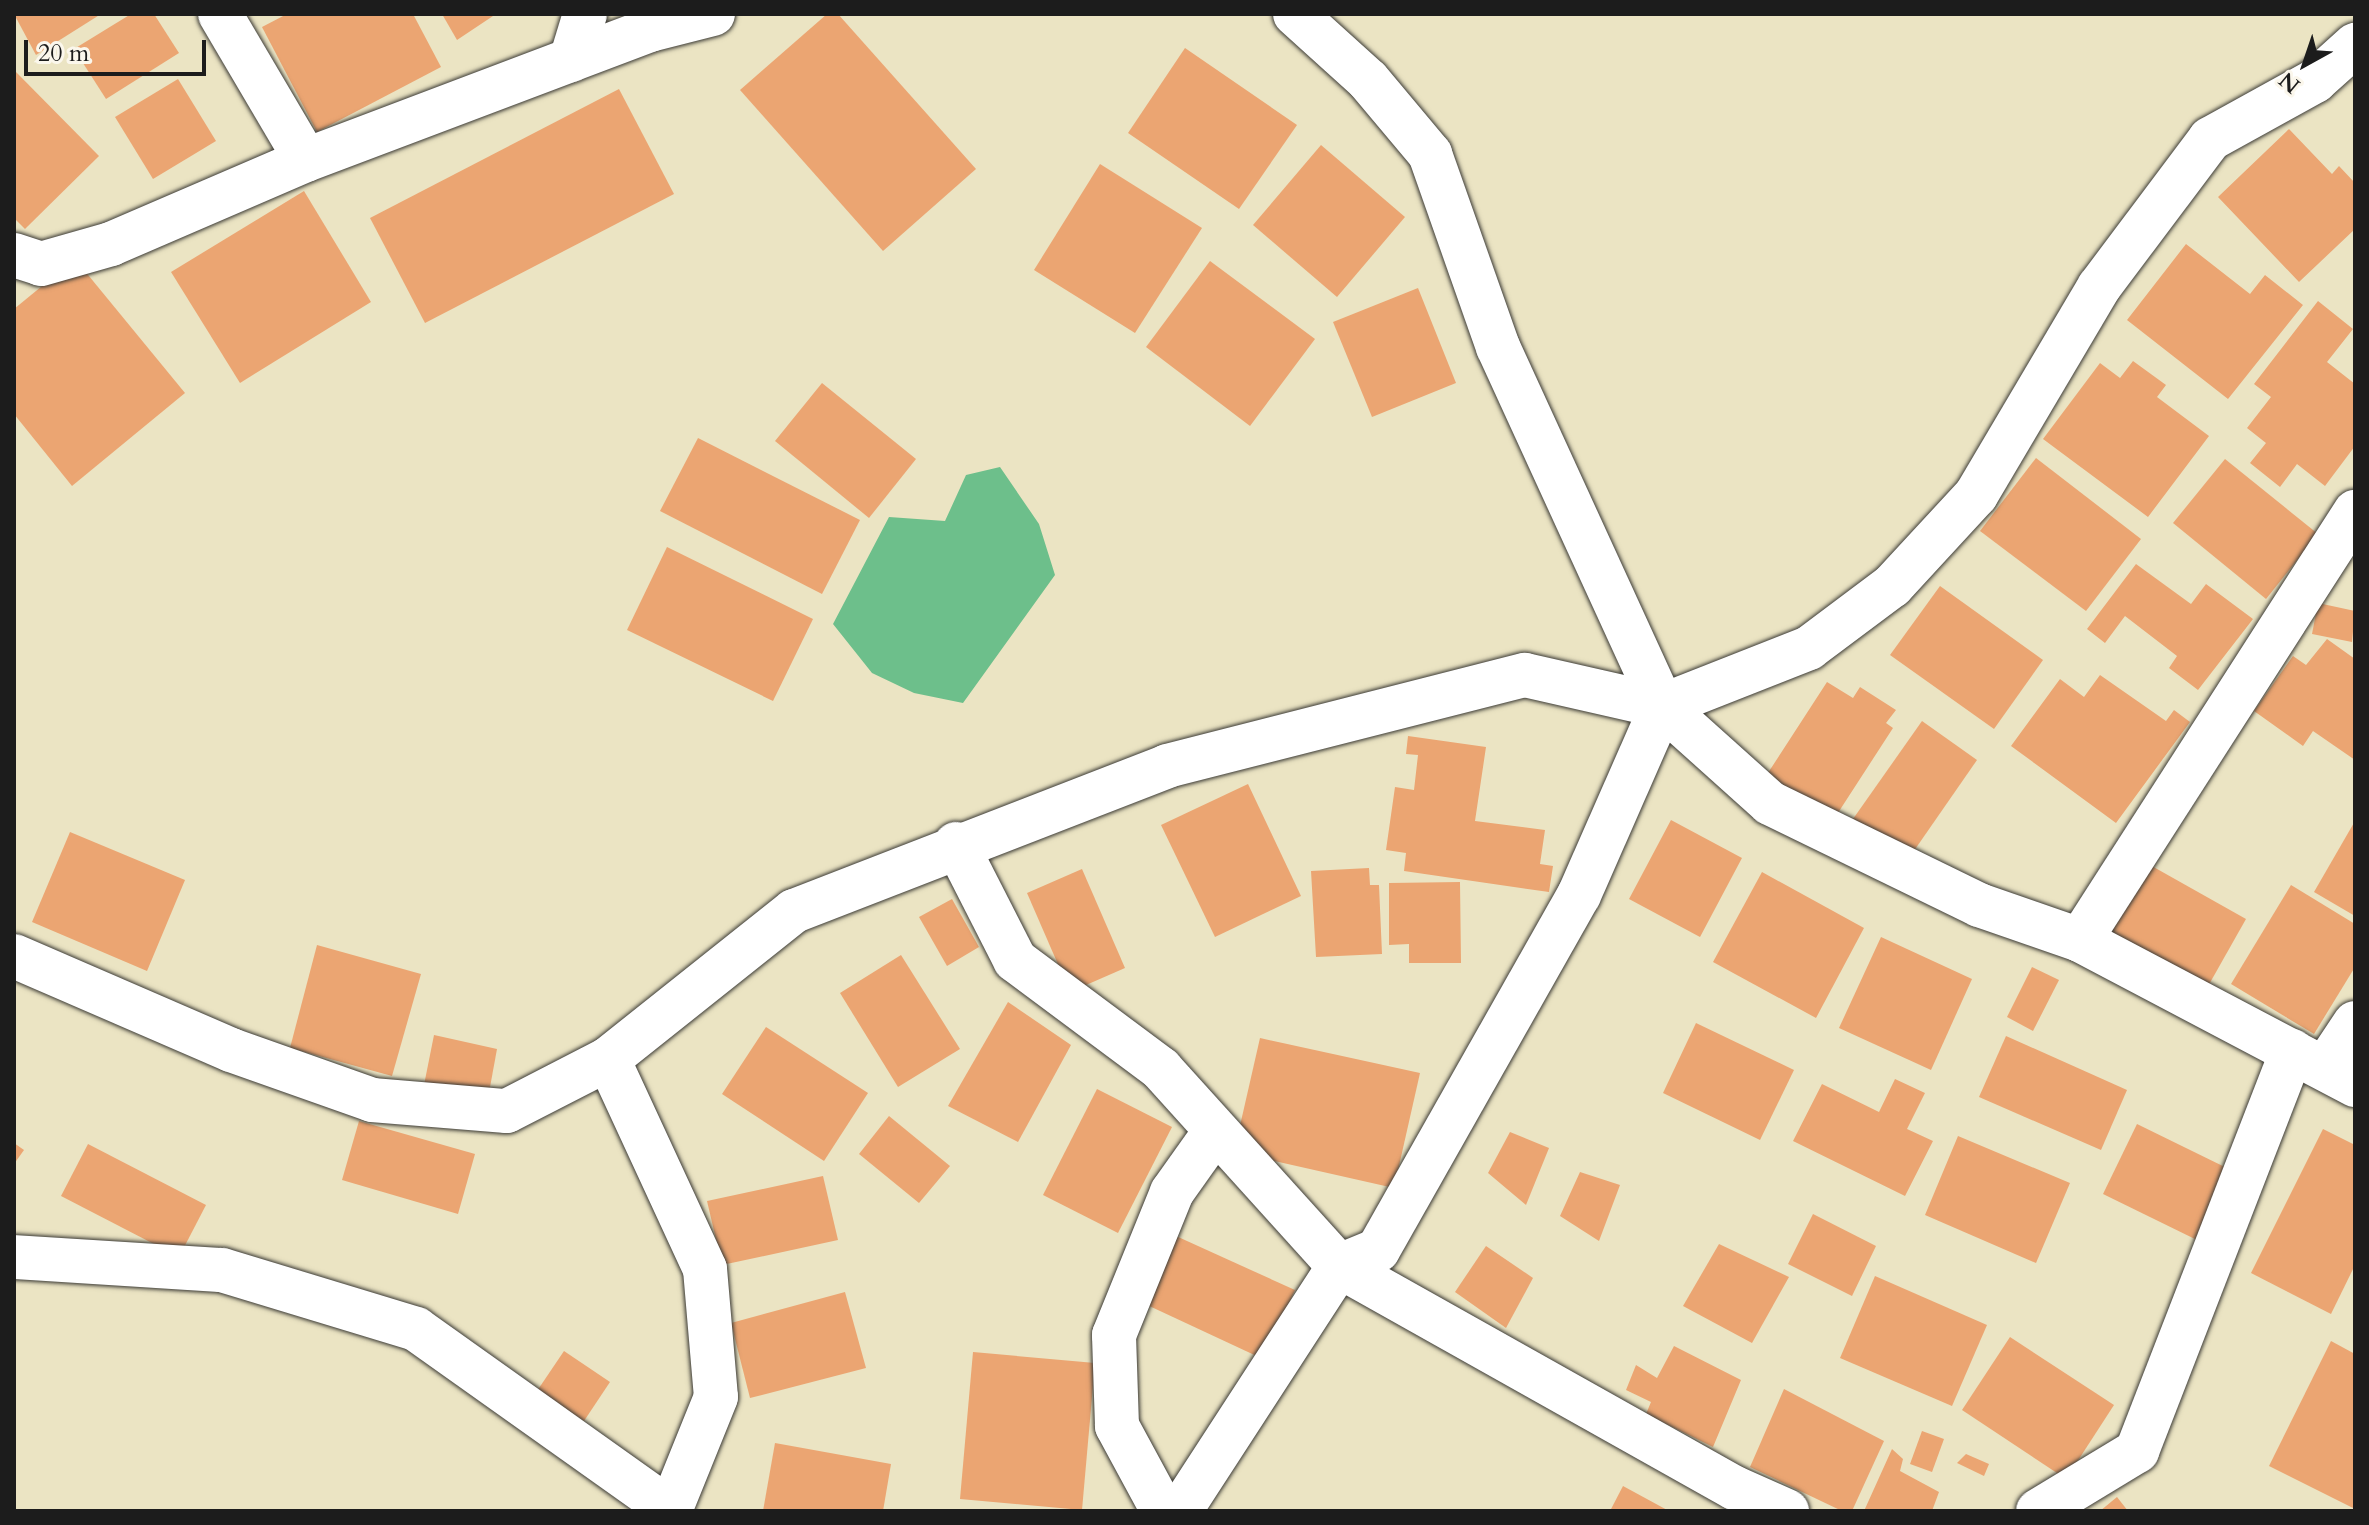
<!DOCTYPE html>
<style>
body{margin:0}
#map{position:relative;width:2369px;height:1525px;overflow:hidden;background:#ebe4c3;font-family:Cardo,serif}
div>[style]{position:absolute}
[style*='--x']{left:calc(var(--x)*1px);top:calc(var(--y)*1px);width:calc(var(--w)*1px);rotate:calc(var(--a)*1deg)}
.forest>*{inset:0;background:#6dbf8b}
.building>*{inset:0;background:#eba572}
.roads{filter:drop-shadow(0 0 2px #3b3a35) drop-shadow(0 0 2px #3b3a35)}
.minor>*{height:44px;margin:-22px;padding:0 22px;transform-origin:22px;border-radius:22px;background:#fff}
span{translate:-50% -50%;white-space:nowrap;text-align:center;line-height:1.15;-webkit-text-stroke:7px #fbf7ec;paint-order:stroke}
.frame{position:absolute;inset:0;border:16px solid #1c1c1c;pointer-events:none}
.north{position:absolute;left:2265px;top:24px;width:80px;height:80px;-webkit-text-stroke:6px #fbf7ec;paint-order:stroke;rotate:220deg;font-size:22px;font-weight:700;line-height:32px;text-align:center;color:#1c1c1c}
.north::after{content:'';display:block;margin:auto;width:28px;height:36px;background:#1c1c1c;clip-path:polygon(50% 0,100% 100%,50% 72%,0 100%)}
.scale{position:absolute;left:24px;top:40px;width:182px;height:36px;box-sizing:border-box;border:4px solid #1c1c1c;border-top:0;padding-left:10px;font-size:24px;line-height:28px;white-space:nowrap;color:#1c1c1c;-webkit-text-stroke:6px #fbf7ec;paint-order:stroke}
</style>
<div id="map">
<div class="forest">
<i style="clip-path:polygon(1000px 467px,1039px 524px,1055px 575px,963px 703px,914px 693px,872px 673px,833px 624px,889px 517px,945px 521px,966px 475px)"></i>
</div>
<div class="building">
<i style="clip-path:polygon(14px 14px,101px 14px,36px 55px)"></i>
<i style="clip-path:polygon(131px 14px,154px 14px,179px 53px,106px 99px,74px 49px)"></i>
<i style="clip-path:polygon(287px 14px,413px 14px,441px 67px,317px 132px,262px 27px)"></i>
<i style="clip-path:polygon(442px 14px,496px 14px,457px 40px)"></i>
<i style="clip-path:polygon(827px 14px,838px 14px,976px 169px,883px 251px,740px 90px)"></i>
<i style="clip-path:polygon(1185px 48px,1297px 125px,1239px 209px,1128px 133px)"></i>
<i style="clip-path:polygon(16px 72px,99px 156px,25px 229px,14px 218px)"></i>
<i style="clip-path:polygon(178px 79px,216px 141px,153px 179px,115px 117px)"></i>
<i style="clip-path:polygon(619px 89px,674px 194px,425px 323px,370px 218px)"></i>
<i style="clip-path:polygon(2289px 129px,2332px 174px,2339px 166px,2355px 183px,2355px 229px,2299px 282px,2218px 197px)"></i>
<i style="clip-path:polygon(1321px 145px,1405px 217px,1337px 297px,1253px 225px)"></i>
<i style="clip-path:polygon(1100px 164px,1202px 228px,1135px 333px,1034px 270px)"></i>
<i style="clip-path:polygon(304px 191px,371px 302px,240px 383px,171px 272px)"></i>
<i style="clip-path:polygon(2186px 244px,2250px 294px,2265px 275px,2303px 305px,2228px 399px,2127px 320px)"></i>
<i style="clip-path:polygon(75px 259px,185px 393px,72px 486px,14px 414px,14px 309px)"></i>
<i style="clip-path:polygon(1210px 261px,1315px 339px,1250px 426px,1146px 347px)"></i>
<i style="clip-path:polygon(1418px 288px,1456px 383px,1372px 417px,1333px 322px)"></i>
<i style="clip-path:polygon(2318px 301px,2353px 329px,2327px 362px,2355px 384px,2355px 446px,2325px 486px,2297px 464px,2280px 487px,2250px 463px,2266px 443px,2247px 428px,2271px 397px,2254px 384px)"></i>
<i style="clip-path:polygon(2133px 361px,2166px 385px,2157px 397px,2209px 436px,2148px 517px,2043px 439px,2100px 363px,2120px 378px)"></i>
<i style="clip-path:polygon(822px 383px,916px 459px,869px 518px,775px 441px)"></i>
<i style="clip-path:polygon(698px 438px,860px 520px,822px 594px,660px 511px)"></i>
<i style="clip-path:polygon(2036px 458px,2141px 539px,2086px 611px,1980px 531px)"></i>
<i style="clip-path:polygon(2225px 459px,2318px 534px,2266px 599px,2173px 523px)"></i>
<i style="clip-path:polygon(667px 547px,813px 619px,773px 701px,627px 630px)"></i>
<i style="clip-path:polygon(2136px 564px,2191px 604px,2206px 584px,2253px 619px,2198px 690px,2169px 668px,2177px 656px,2125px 616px,2105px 643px,2087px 629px)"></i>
<i style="clip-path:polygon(1940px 586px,2043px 660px,1994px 729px,1890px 655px)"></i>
<i style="clip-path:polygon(2318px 603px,2355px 611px,2352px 642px,2312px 634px)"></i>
<i style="clip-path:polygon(2327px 639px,2355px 659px,2355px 760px,2313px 731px,2303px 746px,2254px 711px,2293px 656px,2306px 665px)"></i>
<i style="clip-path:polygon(2100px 675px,2166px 721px,2174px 710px,2190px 722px,2116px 823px,2011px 746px,2060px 679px,2084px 697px)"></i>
<i style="clip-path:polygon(1827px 682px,1853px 698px,1860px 687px,1896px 710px,1886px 723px,1893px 728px,1834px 819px,1766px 776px)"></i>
<i style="clip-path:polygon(1922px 721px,1977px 760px,1909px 858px,1853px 819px)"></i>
<i style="clip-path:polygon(1408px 736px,1486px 747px,1475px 821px,1545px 830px,1540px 864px,1553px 866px,1549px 892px,1404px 871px,1406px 853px,1386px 850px,1395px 787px,1414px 790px,1418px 755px,1406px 754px)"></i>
<i style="clip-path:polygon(1248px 784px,1301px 896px,1215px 937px,1161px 825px)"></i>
<i style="clip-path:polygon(1671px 820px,1742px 858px,1700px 937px,1629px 899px)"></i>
<i style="clip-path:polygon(2355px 821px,2355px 916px,2314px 892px)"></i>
<i style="clip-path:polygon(70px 832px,185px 880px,147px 971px,32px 922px)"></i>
<i style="clip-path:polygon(2150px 865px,2246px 919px,2207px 988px,2111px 933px)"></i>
<i style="clip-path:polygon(1369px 868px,1370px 885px,1379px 885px,1382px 954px,1316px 957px,1311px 871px)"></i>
<i style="clip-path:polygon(1082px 869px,1125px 968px,1070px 992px,1027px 893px)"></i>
<i style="clip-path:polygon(1762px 872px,1864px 928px,1816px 1018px,1713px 962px)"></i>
<i style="clip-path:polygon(1460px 882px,1461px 963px,1409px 963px,1409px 944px,1389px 945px,1389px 883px)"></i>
<i style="clip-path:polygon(2291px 885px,2355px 924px,2355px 967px,2314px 1034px,2231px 984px)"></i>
<i style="clip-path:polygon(952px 899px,979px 947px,947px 966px,919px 917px)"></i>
<i style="clip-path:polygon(1881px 937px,1972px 979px,1931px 1070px,1839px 1028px)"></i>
<i style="clip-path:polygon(317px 945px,421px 974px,392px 1076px,290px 1048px)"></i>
<i style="clip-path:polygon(901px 955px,960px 1049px,898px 1087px,840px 993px)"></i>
<i style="clip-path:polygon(2032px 967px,2059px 980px,2033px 1031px,2007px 1017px)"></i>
<i style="clip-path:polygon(1008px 1002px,1071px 1045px,1018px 1142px,948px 1106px)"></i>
<i style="clip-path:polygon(1696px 1023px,1794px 1070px,1760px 1140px,1663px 1093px)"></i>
<i style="clip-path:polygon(766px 1027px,868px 1093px,824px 1161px,722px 1094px)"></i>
<i style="clip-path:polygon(434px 1035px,497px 1049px,488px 1098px,424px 1085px)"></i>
<i style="clip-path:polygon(2006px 1036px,2127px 1090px,2101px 1150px,1979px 1097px)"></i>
<i style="clip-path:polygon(1260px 1038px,1420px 1073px,1394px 1188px,1234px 1152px)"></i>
<i style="clip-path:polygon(1895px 1079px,1925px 1093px,1907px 1129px,1933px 1141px,1905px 1196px,1793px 1141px,1822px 1084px,1879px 1112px)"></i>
<i style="clip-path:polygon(1097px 1089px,1172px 1127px,1118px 1233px,1043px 1195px)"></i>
<i style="clip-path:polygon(889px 1116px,950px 1166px,919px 1203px,859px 1154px)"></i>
<i style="clip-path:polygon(359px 1121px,475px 1154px,458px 1214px,342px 1180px)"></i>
<i style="clip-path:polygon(2137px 1124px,2235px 1172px,2201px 1242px,2103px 1194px)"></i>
<i style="clip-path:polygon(2323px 1129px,2355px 1145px,2355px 1265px,2331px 1314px,2251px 1273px)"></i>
<i style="clip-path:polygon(1510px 1132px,1549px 1148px,1526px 1205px,1488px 1173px)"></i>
<i style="clip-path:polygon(1958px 1136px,2070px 1183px,2036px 1263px,1925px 1215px)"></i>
<i style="clip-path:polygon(14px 1143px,24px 1150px,14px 1164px)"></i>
<i style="clip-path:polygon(88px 1144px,206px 1205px,179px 1257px,61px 1196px)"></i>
<i style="clip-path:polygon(1580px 1172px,1620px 1185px,1599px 1241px,1560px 1216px)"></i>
<i style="clip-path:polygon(823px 1176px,838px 1240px,722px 1265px,707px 1201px)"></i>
<i style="clip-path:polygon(1813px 1214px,1876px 1246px,1852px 1296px,1788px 1264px)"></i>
<i style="clip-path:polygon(1176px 1236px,1295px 1290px,1263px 1359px,1145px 1304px)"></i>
<i style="clip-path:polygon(1719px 1244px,1789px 1277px,1752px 1343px,1683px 1306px)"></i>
<i style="clip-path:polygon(1486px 1246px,1533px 1278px,1506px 1328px,1455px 1292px)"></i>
<i style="clip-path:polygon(1875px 1276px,1987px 1325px,1952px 1406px,1840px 1358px)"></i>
<i style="clip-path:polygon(845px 1292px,866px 1368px,750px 1398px,731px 1323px)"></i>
<i style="clip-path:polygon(2010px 1337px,2114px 1405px,2066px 1479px,1962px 1410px)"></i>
<i style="clip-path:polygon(2331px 1341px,2355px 1354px,2355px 1509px,2269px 1466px)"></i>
<i style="clip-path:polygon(1674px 1346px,1741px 1380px,1713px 1447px,1646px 1414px,1651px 1402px,1626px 1390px,1636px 1365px,1657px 1378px)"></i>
<i style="clip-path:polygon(564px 1351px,610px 1382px,584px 1421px,537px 1391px)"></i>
<i style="clip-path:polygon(973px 1352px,1095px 1363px,1082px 1510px,960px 1499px)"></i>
<i style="clip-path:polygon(1784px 1389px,1884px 1441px,1852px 1511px,1842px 1511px,1750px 1467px)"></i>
<i style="clip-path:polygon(1922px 1431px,1944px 1439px,1932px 1472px,1910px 1464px)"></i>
<i style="clip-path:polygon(775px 1443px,891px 1464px,883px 1511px,763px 1511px)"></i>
<i style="clip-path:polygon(1892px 1449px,1903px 1459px,1900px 1471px,1939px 1492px,1932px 1511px,1864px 1511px)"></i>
<i style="clip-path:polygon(1966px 1454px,1989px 1464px,1984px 1476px,1957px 1463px)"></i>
<i style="clip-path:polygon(1623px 1486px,1669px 1511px,1610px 1511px)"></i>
<i style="clip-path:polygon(2117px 1497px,2128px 1511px,2100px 1511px)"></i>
</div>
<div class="roads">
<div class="minor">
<i style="--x:220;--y:14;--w:169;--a:59.5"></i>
<i style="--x:1295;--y:14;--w:98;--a:42.1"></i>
<i style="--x:1368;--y:80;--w:97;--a:50"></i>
<i style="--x:1430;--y:154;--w:205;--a:70.6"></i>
<i style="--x:1498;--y:347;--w:395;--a:65.4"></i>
<i style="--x:1662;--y:706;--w:145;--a:41.9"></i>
<i style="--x:1770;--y:803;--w:233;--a:26"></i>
<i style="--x:1979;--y:905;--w:107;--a:19.1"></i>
<i style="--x:2080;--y:940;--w:311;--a:27.8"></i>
<i style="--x:571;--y:60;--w:48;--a:-73.1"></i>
<i style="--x:14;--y:255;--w:28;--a:18"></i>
<i style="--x:41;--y:264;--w:73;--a:-15.9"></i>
<i style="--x:111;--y:244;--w:212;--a:-23.3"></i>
<i style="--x:306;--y:160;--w:368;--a:-20.7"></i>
<i style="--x:650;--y:30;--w:65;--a:-14.3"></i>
<i style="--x:956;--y:844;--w:130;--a:63"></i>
<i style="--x:1015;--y:960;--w:182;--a:36.7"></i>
<i style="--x:1161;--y:1069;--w:266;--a:47.9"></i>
<i style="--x:1339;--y:1266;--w:454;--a:29.3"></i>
<i style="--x:1735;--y:1488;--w:57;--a:23.9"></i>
<i style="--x:2080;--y:940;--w:509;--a:-57.28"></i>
<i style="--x:14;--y:956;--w:236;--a:23.4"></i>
<i style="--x:231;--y:1050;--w:150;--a:19.5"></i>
<i style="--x:372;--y:1100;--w:135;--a:4.7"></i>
<i style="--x:507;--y:1111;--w:114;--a:-27.2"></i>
<i style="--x:608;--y:1059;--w:238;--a:-38.5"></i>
<i style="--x:794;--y:911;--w:400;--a:-21.2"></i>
<i style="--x:1167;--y:766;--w:369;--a:-14.3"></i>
<i style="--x:1525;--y:675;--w:140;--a:12.8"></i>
<i style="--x:1662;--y:706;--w:158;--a:-21.5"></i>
<i style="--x:1809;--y:648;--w:104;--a:-36.8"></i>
<i style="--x:1892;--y:586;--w:124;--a:-47.3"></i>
<i style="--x:1976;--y:495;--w:242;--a:-59.4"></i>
<i style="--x:2099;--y:287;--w:185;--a:-53.1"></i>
<i style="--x:2210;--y:139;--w:120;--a:-28.9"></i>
<i style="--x:2315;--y:81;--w:54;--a:-42"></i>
<i style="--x:608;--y:1059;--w:231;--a:65.2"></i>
<i style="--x:705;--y:1269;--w:128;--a:85.1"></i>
<i style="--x:716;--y:1397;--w:123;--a:112"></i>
<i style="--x:2325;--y:1068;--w:54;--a:-56.3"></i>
<i style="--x:14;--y:1257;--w:208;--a:3.6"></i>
<i style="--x:222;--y:1270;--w:203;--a:16.9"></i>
<i style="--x:416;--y:1329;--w:313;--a:35.4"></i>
<i style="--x:1163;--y:1511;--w:97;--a:-118.4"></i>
<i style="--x:1117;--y:1426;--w:91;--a:-91.9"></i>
<i style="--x:1114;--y:1335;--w:154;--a:-67.9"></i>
<i style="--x:1172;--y:1192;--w:72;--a:-54.6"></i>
<i style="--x:1180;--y:1511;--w:292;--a:-57"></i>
<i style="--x:1339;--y:1266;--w:42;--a:-22.3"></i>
<i style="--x:1378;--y:1250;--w:408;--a:-60.5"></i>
<i style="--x:1579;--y:895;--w:206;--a:-66.3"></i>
<i style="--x:2038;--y:1511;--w:116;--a:-31.2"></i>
<i style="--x:2137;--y:1451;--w:429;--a:-68.8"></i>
</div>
</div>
<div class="frame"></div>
<div class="north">N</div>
<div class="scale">20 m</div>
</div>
